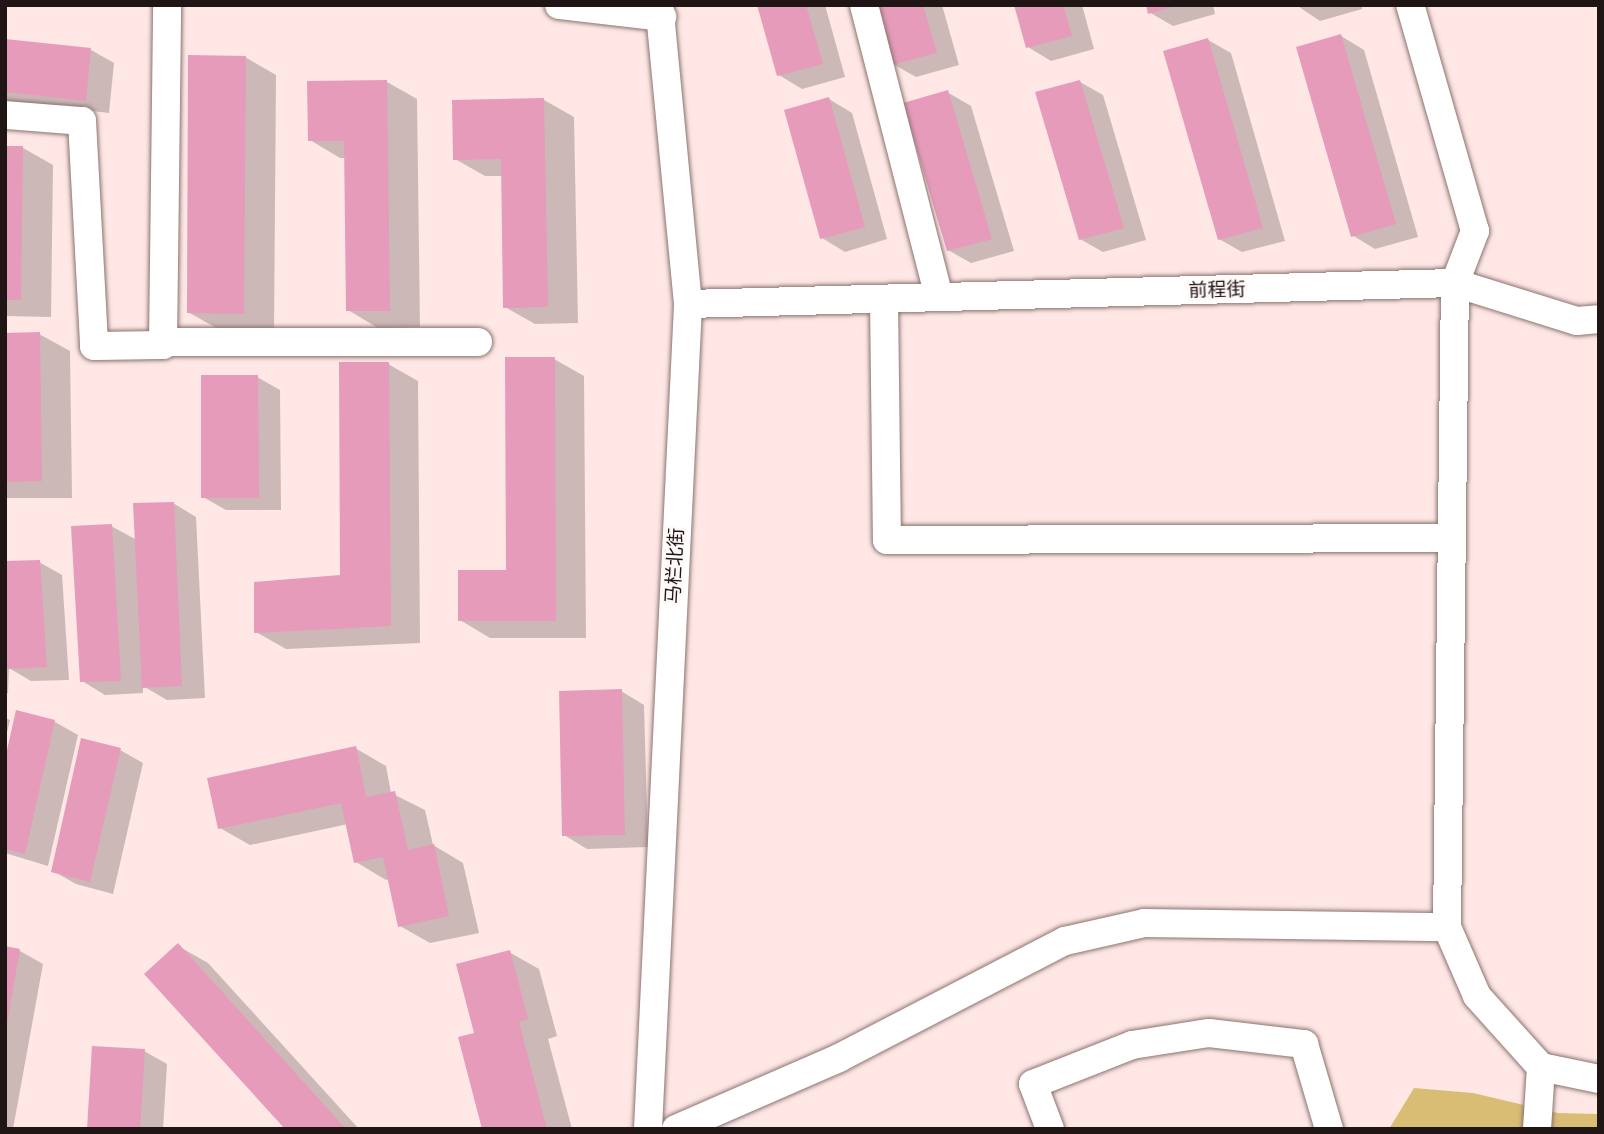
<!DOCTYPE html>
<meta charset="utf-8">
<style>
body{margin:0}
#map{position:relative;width:1604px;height:1134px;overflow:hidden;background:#fee7e5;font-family:"Work Sans","Noto Sans SC",sans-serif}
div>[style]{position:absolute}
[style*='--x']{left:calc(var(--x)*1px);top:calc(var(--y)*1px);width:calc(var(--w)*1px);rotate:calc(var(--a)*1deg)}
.forest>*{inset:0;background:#d9bd75}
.shadow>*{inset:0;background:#0003}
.building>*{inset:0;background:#e69bba}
.roads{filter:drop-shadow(0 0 2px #8b7370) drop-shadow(0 0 2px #8b7370)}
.minor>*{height:28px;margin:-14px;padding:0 14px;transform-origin:14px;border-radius:14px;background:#fff}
span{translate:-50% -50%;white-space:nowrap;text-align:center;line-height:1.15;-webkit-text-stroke:6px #fff9f8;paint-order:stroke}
.street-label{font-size:19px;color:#1e1514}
.frame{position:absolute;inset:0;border:7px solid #1e1514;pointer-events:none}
</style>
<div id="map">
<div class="forest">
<i style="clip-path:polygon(1414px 1088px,1473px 1093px,1558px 1113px,1599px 1114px,1599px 1129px,1389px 1129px)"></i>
</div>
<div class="shadow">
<i style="clip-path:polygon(759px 5px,825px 5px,845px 77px,802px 89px,779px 75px)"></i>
<i style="clip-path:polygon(876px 5px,942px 5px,959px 65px,916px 77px,893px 64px)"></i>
<i style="clip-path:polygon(1016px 5px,1082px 5px,1094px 49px,1051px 61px,1028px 47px)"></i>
<i style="clip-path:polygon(1147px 5px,1213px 5px,1215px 14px,1173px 26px,1149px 12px)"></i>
<i style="clip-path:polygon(1296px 5px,1361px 5px,1362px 9px,1320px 21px)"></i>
<i style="clip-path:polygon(1341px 36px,1364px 50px,1418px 237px,1375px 249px,1352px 235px)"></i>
<i style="clip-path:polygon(5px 40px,91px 50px,114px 63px,109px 113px,5px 101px)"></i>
<i style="clip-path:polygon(1208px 40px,1231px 53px,1285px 241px,1242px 252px,1219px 239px)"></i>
<i style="clip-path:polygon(245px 57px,276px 75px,274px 330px,218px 329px,188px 312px)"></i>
<i style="clip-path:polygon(387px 82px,417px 99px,420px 327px,378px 328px,348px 310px,346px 158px,340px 158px,310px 140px)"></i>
<i style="clip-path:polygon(1080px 82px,1103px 95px,1146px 240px,1103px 252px,1080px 239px)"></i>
<i style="clip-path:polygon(947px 92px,971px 106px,1014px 251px,971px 263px,948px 250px)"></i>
<i style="clip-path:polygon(829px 99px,852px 113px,887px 239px,845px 252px,822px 238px)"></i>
<i style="clip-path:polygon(544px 100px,574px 117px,578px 323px,535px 324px,505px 307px,503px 176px,485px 176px,455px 159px)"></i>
<i style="clip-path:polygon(5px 147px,23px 148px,53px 165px,51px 317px,5px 316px)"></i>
<i style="clip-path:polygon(39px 334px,70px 351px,72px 498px,5px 498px,5px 335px)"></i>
<i style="clip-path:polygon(554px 359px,584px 376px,586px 638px,490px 638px,460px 620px,508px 572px)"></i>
<i style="clip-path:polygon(388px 364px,418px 381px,420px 643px,286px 649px,256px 632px,342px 577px)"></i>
<i style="clip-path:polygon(257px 377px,280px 390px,281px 510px,226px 510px,203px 497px)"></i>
<i style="clip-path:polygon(173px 503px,196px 517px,205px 698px,167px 700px,143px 686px,143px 693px,105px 695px,82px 681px,111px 526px,137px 540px)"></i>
<i style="clip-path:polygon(39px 562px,62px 575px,69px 680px,31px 681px,9px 668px,8px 693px,5px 693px,5px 563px)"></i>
<i style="clip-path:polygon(621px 691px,644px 705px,648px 847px,587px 849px,564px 835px)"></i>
<i style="clip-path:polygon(18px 712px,55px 722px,78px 735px,48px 866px,5px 853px,5px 767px)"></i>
<i style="clip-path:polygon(5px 718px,10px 720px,5px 741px)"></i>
<i style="clip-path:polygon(355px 748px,386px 766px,391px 793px,425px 810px,433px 845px,463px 863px,479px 933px,430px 943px,400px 926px,390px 879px,386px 880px,356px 862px,348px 824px,250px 845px,220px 828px)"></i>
<i style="clip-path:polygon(120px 750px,143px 763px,113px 894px,76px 884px,53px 871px)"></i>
<i style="clip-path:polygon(178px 946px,208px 963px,359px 1129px,287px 1129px)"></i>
<i style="clip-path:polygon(5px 948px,20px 951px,43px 964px,13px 1129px,5px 1129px)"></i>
<i style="clip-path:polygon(509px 952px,539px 969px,557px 1036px,548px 1039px,572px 1129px,484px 1129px,476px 1034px)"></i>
<i style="clip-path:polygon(144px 1051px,167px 1064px,163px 1129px,88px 1129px)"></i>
</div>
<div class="building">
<i style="clip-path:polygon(757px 5px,806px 5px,823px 64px,777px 76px)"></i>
<i style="clip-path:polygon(875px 5px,923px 5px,937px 53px,891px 65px)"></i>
<i style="clip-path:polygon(1014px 5px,1063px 5px,1072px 36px,1026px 48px)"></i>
<i style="clip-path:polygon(1146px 5px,1175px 5px,1175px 6px,1148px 14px)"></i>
<i style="clip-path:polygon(1341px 34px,1396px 224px,1351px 237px,1296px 47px)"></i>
<i style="clip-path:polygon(1208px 38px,1263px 228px,1218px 240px,1163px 51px)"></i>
<i style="clip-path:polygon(5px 39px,91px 48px,86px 101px,5px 92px)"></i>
<i style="clip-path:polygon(188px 55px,246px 56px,244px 314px,187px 313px)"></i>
<i style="clip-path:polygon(387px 80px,390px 311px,346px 311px,344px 141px,308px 141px,307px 81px)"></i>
<i style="clip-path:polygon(1080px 80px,1124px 228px,1079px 240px,1035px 92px)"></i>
<i style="clip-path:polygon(948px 90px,992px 239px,947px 251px,903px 103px)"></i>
<i style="clip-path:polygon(829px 97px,865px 227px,820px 239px,784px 110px)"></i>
<i style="clip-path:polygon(544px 98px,548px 307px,503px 308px,501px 159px,453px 160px,452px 100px)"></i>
<i style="clip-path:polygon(5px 146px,23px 146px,21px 300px,5px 300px)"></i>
<i style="clip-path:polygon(40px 332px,42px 481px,5px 482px,5px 333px)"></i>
<i style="clip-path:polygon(505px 357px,555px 357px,556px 621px,458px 621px,458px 570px,506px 570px)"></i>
<i style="clip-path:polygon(339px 362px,389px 362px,391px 626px,254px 633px,254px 582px,340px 575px)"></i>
<i style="clip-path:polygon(201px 375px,258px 375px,259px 498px,201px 498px)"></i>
<i style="clip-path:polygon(174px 502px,182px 686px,142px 688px,133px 503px)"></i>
<i style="clip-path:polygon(112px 524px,121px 681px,80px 682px,71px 526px)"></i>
<i style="clip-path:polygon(40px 560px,47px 667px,6px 669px,5px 561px)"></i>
<i style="clip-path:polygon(622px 689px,625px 835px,562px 836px,559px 691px)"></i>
<i style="clip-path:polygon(16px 710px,55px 720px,25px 854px,5px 849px,5px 759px)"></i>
<i style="clip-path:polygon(81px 738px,121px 748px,90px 882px,51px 872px)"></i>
<i style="clip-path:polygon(356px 746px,366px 797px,395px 791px,408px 850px,434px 844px,449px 916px,398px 927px,383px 857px,354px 863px,341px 803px,218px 829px,207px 778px)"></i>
<i style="clip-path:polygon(178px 943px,346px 1129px,285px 1129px,144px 974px)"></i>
<i style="clip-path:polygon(5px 946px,20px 949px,7px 1024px,5px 1024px)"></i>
<i style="clip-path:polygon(510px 950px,528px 1019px,519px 1022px,547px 1129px,482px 1129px,458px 1037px,474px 1033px,456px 964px)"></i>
<i style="clip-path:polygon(92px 1046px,145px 1049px,140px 1129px,87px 1129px)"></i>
</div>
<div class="roads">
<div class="minor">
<i style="--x:559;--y:5;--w:104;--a:6.6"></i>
<i style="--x:864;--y:5;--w:301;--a:75.6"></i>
<i style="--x:5;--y:115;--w:77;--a:4.5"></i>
<i style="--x:82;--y:121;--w:225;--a:86.9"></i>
<i style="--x:94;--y:346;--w:69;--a:-0.8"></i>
<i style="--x:163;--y:345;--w:340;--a:-89.3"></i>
<i style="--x:884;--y:299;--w:241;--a:89.3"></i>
<i style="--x:887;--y:540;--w:565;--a:-0.2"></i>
<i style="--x:688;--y:304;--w:767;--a:-1.57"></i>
<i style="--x:1455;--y:283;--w:56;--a:-69"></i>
<i style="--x:1475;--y:231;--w:235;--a:-106"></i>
<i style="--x:163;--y:342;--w:315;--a:0"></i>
<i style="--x:1447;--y:927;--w:75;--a:66.5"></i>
<i style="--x:1477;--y:996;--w:96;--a:48"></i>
<i style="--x:1541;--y:1067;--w:59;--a:11.7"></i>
<i style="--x:648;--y:1129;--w:826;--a:-87.22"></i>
<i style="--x:688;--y:304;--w:300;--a:-95.5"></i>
<i style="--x:676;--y:1129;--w:178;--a:-23.5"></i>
<i style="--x:839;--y:1058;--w:254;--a:-27.4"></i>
<i style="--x:1065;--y:941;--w:81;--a:-12.8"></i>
<i style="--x:1144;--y:923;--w:303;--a:0.8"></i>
<i style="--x:1447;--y:927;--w:644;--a:-89.29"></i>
<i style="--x:1455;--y:283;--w:128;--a:17.3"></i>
<i style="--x:1577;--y:321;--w:22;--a:-5"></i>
<i style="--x:1050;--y:1129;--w:48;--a:-110.7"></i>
<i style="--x:1033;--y:1084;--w:106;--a:-21.5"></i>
<i style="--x:1132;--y:1045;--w:78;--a:-8.9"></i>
<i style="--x:1209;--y:1033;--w:96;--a:6.6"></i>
<i style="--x:1304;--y:1044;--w:89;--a:73.6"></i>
<i style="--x:1537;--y:1129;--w:62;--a:-86.3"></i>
</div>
</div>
<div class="street-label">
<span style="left:1217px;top:290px;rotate:-2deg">前程街</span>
<span style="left:675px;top:566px;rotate:-87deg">马栏北街</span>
</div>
<div class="frame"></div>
</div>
